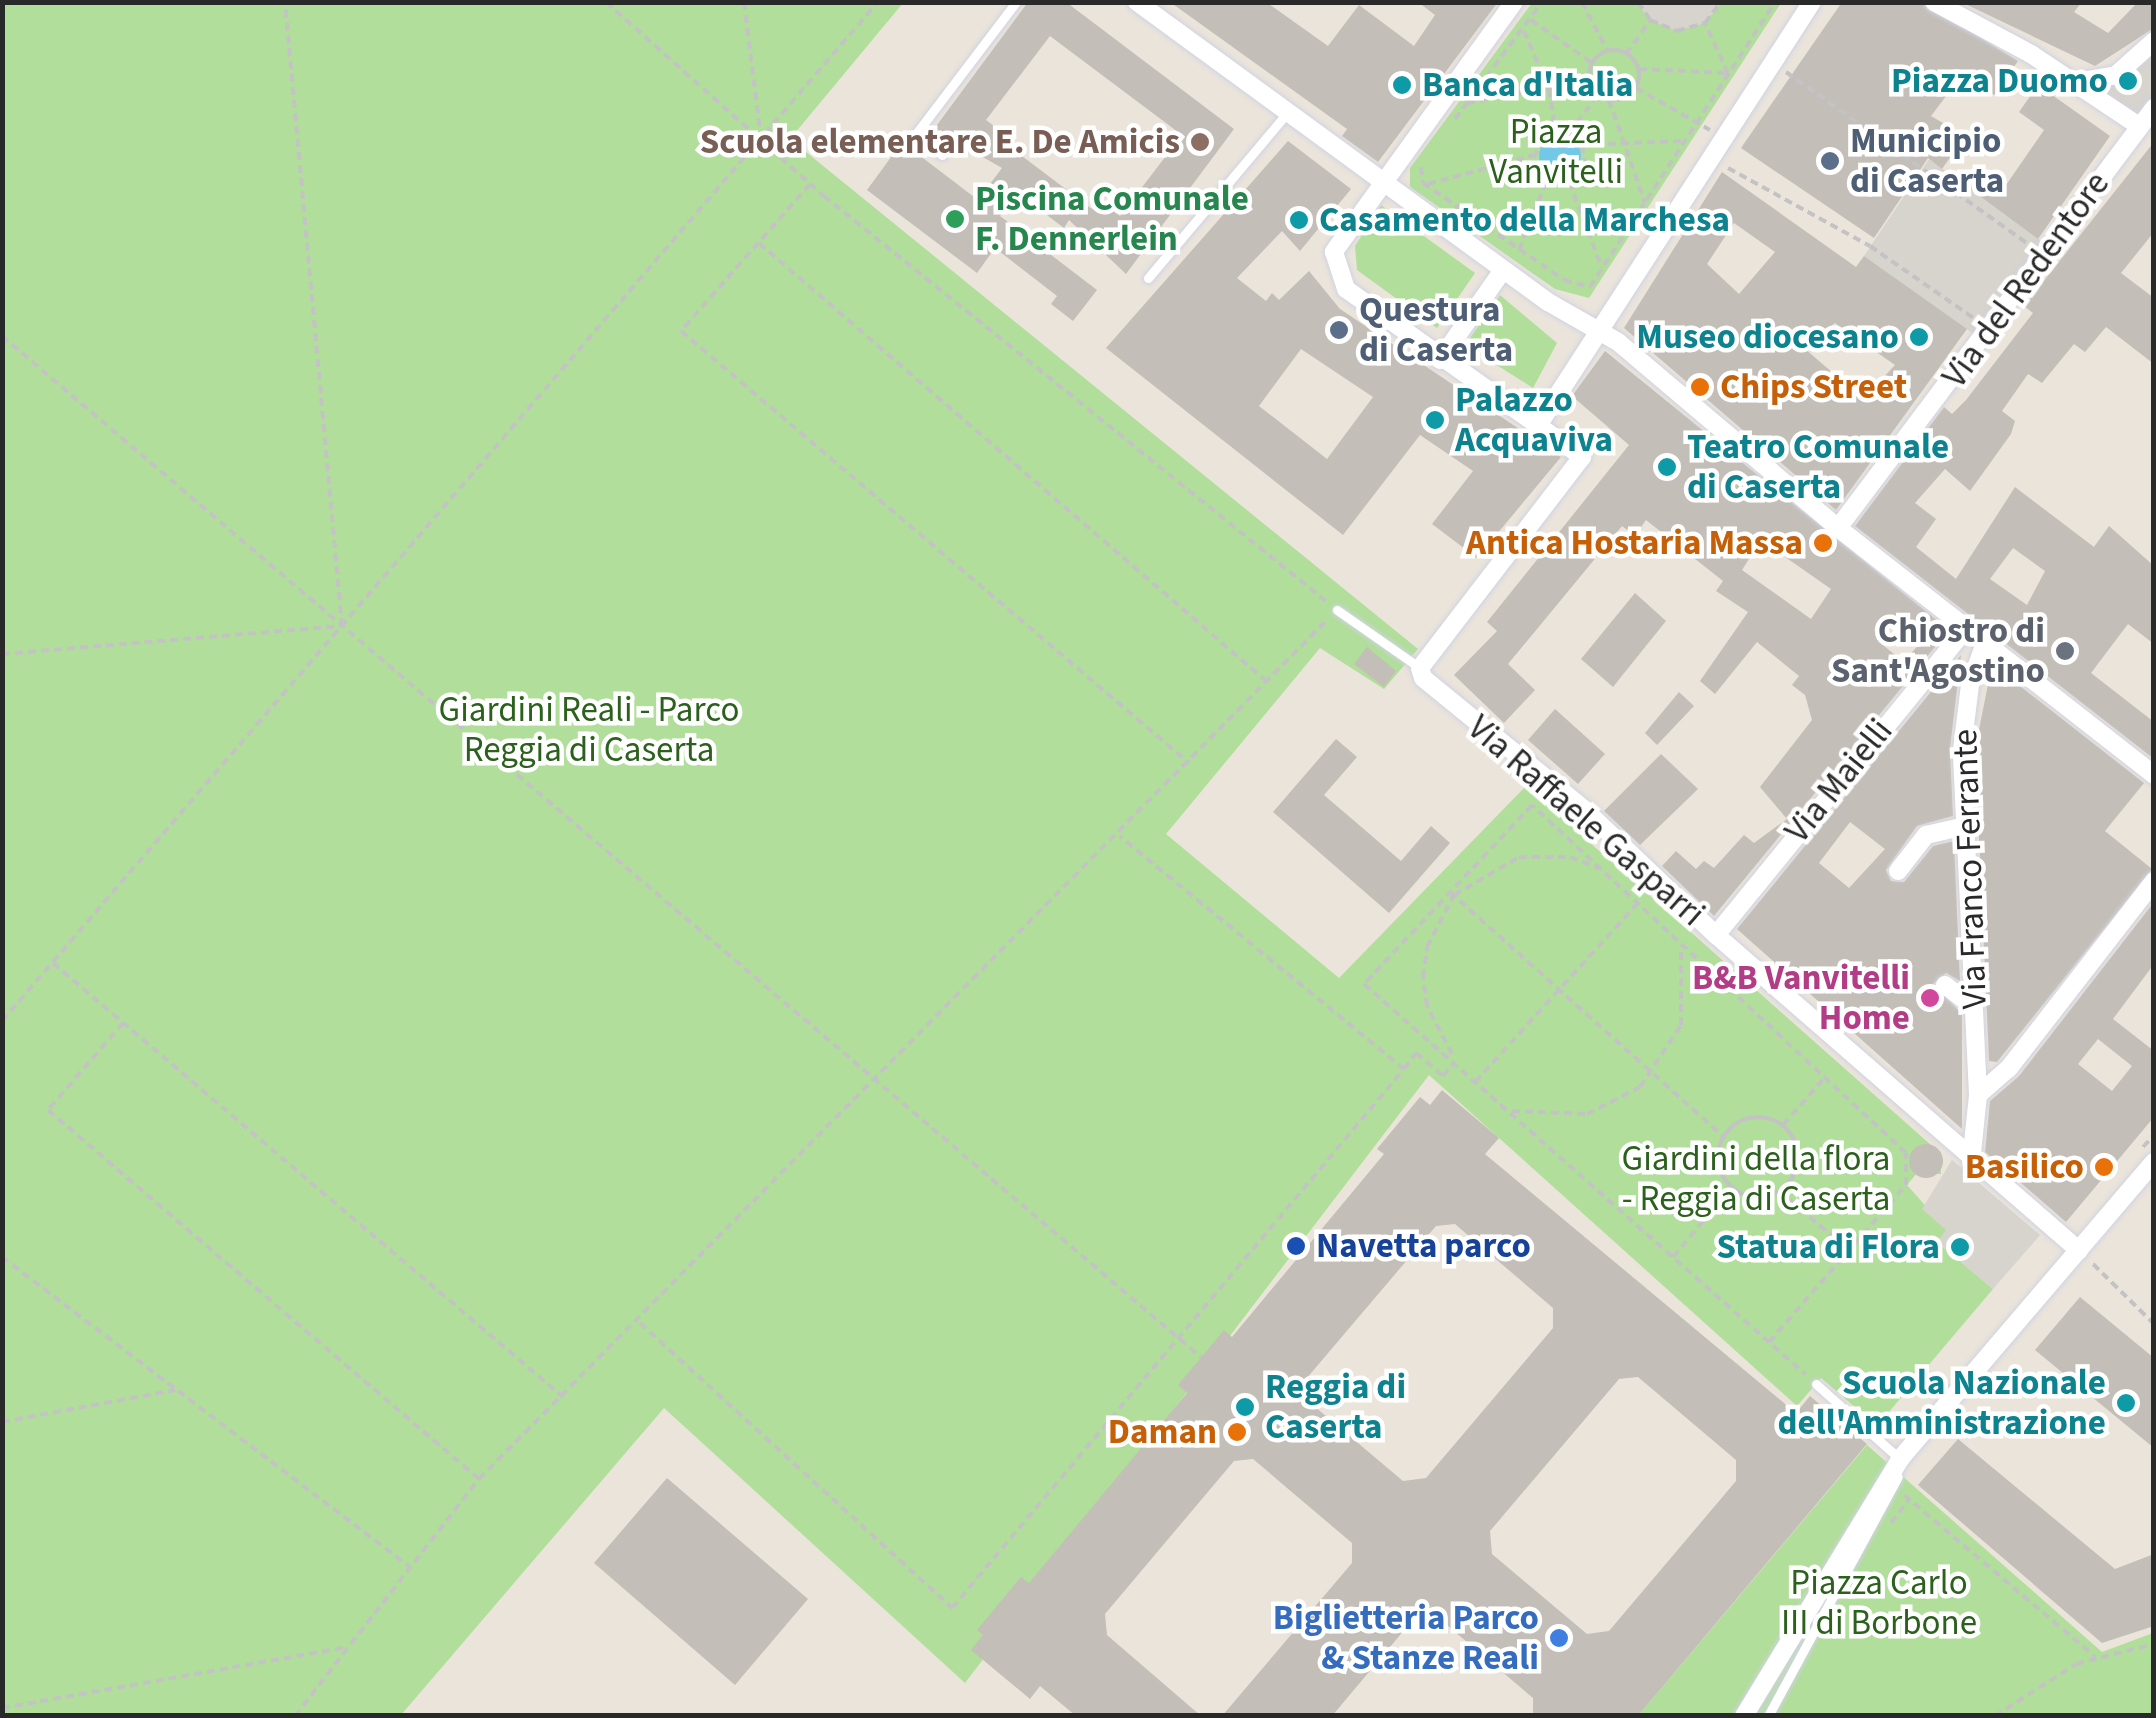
<!DOCTYPE html>
<style>
body{margin:0}
#map{position:relative;width:2156px;height:1718px;overflow:hidden;background:#eae4db;font-family:"Source Sans 3",sans-serif}
div>[style]{position:absolute}
[style*='--x']{left:calc(var(--x)*1px);top:calc(var(--y)*1px);width:calc(var(--w)*1px);rotate:calc(var(--a)*1deg)}
.green>*{inset:0;background:#b1de9a}
.plaza>*{inset:0;background:#d7d3cd}
.water>*{inset:0;background:#73c8e8}
.round{border-radius:50%}
.building>*{inset:0;background:#c3beb7}
.path>*{height:4px;margin-top:-2px;transform-origin:0;background:repeating-linear-gradient(90deg,#c3c3c3 0 8px,transparent 0 13px)}
.path>.ring{margin:-2px;padding:0;box-sizing:content-box;background:none;border:4px solid #c3c3c3;border-radius:50%}
.roads{filter:drop-shadow(0 0 2px #d0d3e1) drop-shadow(0 0 2px #d0d3e1)}
.lane>*{height:9px;margin:-4.5px;padding:0 4.5px;transform-origin:4.5px;border-radius:4.5px;background:#fff}
.street>*{height:18px;margin:-9px;padding:0 9px;transform-origin:9px;border-radius:9px;background:#fff}
.dots>*{width:28px;height:28px;translate:-50% -50%;box-sizing:border-box;border:5px solid #fff;border-radius:50%}
span{translate:-50% -50%;white-space:nowrap;text-align:center;line-height:1.15;-webkit-text-stroke:9px #fff;paint-order:stroke}
.culture-label{font-size:35px;color:#0d838f;font-weight:700}
.right{translate:-100% -50%;text-align:right}
.left{translate:0 -50%;text-align:left}
.park-label{font-size:35px;color:#2b611d}
.service-label{font-size:35px;color:#4e5e75;font-weight:700}
.education-label{font-size:35px;color:#785e54;font-weight:700}
.leisure-label{font-size:35px;color:#27864d;font-weight:700}
.street-label{font-size:35px;color:#292929}
.food-label{font-size:35px;color:#c56008;font-weight:700}
.worship-label{font-size:35px;color:#5b616d;font-weight:700}
.hotel-label{font-size:35px;color:#b23c85;font-weight:700}
.transit-label{font-size:35px;color:#164399;font-weight:700}
.shop-label{font-size:35px;color:#366cbe;font-weight:700}
.frame{position:absolute;inset:0;border:5px solid #292929;pointer-events:none}
</style>
<div id="map">
<div class="green">
<i style="clip-path:polygon(2px 3px,903px 3px,790px 139px,1418px 649px,1384px 689px,1320px 648px,1166px 834px,1339px 978px,1526px 786px,1940px 1153px,1941px 1174px,1917px 1173px,1907px 1185px,1947px 1230px,1937px 1242px,1993px 1289px,1877px 1426px,1821px 1378px,1797px 1406px,1429px 1075px,965px 1683px,664px 1408px,401px 1715px,3px 1715px)"></i>
<i style="clip-path:polygon(1532px 3px,1781px 3px,1589px 298px,1555px 289px,1410px 187px,1410px 168px)"></i>
<i style="clip-path:polygon(1381px 205px,1475px 273px,1437px 328px,1357px 270px,1355px 246px)"></i>
<i style="clip-path:polygon(1500px 295px,1557px 343px,1533px 388px,1465px 345px)"></i>
<i style="clip-path:polygon(1867px 1445px,2102px 1652px,2153px 1633px,2153px 1715px,1638px 1716px)"></i>
</div>
<div class="plaza">
<i style="clip-path:polygon(1637px 3px,1721px 3px,1705px 23px,1677px 31px,1650px 20px)"></i>
<i style="clip-path:polygon(2153px 28px,2153px 108px,2139px 126px,2094px 93px)"></i>
<i style="clip-path:polygon(1929px 159px,2044px 243px,1975px 335px,1864px 256px)"></i>
<i style="clip-path:polygon(1952px 1160px,2040px 1235px,1993px 1289px,1937px 1242px,1946px 1230px,1922px 1209px)"></i>
</div>
<div class="water">
<i class="round" style="left:1539px;top:135px;width:42px;height:42px"></i>
</div>
<div class="building">
<i style="clip-path:polygon(evenodd,1028px 2px,1066px 2px,1234px 129px,1126px 274px,1069px 220px,1064px 228px,1018px 193px,1000px 216px,1097px 290px,1073px 321px,1051px 304px,1057px 296px,995px 248px,977px 273px,867px 190px,902px 142px,978px 200px,1002px 168px,934px 129px,1028px 2px,1050px 36px,1182px 135px,1120px 216px,1099px 201px,1092px 209px,998px 138px,1002px 132px,986px 120px,1050px 36px)"></i>
<i style="clip-path:polygon(1170px 2px,1266px 2px,1328px 46px,1359px 5px,1414px 46px,1435px 15px,1418px 2px,1498px 2px,1378px 162px,1342px 136px,1347px 129px)"></i>
<i style="clip-path:polygon(1842px 2px,1922px 2px,2018px 61px,1994px 95px,1962px 75px,1931px 116px,1965px 136px,1942px 169px,1928px 158px,1874px 238px,1741px 148px)"></i>
<i style="clip-path:polygon(1961px 2px,2082px 2px,2074px 12px,2108px 33px,2138px 2px,2154px 2px,2154px 28px,2095px 66px)"></i>
<i style="clip-path:polygon(2038px 85px,2110px 136px,2038px 239px,1966px 186px,1978px 170px,2004px 188px,2044px 130px,2019px 112px)"></i>
<i style="clip-path:polygon(evenodd,1288px 141px,1351px 189px,1300px 251px,1282px 231px,1237px 278px,1266px 301px,1272px 293px,1279px 300px,1309px 271px,1340px 309px,1561px 457px,1477px 558px,1432px 524px,1473px 471px,1420px 435px,1343px 535px,1106px 348px,1288px 141px,1301px 349px,1373px 397px,1327px 459px,1259px 406px,1301px 349px)"></i>
<i style="clip-path:polygon(evenodd,2154px 142px,2154px 232px,2121px 273px,2154px 298px,2154px 364px,2106px 327px,2085px 352px,2074px 344px,2042px 383px,2028px 374px,2002px 411px,2015px 421px,2011px 434px,1970px 491px,1945px 469px,1915px 503px,1936px 519px,1916px 547px,1956px 579px,2015px 487px,2094px 547px,2109px 526px,2154px 566px,2154px 644px,2128px 624px,2091px 673px,2154px 722px,2154px 759px,1855px 526px,1944px 407px,1952px 414px,1966px 400px,2033px 313px,2024px 306px,2154px 142px,2013px 548px,2045px 571px,2027px 605px,1990px 579px,2013px 548px)"></i>
<i style="clip-path:polygon(evenodd,1722px 172px,1856px 267px,1864px 256px,1967px 329px,1836px 510px,1624px 328px,1722px 172px,1734px 223px,1775px 252px,1739px 294px,1707px 264px,1734px 223px,1722px 172px,1835px 323px,1895px 365px,1863px 399px,1804px 348px,1835px 323px)"></i>
<i style="clip-path:polygon(evenodd,1605px 351px,1949px 630px,1714px 916px,1662px 866px,1676px 851px,1696px 869px,1704px 861px,1714px 868px,1744px 835px,1754px 843px,1787px 819px,1760px 787px,1812px 720px,1805px 695px,1792px 685px,1799px 676px,1757px 642px,1715px 694px,1700px 681px,1748px 612px,1716px 591px,1723px 581px,1646px 520px,1635px 536px,1622px 526px,1508px 664px,1535px 690px,1504px 723px,1454px 675px,1497px 631px,1487px 622px,1629px 445px,1572px 396px,1605px 351px,1761px 540px,1831px 589px,1811px 619px,1742px 570px,1761px 540px,1605px 351px,1899px 617px,1925px 637px,1904px 662px,1879px 642px,1899px 617px)"></i>
<i style="clip-path:polygon(1635px 593px,1666px 621px,1613px 687px,1581px 659px)"></i>
<i style="clip-path:polygon(1367px 647px,1396px 671px,1384px 687px,1354px 664px)"></i>
<i style="clip-path:polygon(evenodd,1961px 655px,1950px 749px,1953px 816px,1917px 826px,1886px 870px,1891px 881px,1904px 882px,1933px 846px,1954px 841px,1960px 981px,1946px 973px,1933px 984px,1962px 1014px,1962px 1129px,1737px 929px,1961px 655px,1850px 822px,1885px 849px,1849px 888px,1819px 863px,1850px 822px)"></i>
<i style="clip-path:polygon(1992px 664px,2144px 783px,2105px 831px,2152px 869px,1997px 1062px,1989px 1061px,1975px 750px)"></i>
<i style="clip-path:polygon(1679px 692px,1694px 706px,1657px 745px,1645px 733px)"></i>
<i style="clip-path:polygon(1555px 709px,1605px 754px,1578px 784px,1528px 740px)"></i>
<i style="clip-path:polygon(1336px 739px,1357px 757px,1324px 795px,1401px 861px,1431px 826px,1450px 843px,1389px 913px,1273px 812px)"></i>
<i style="clip-path:polygon(1661px 754px,1698px 789px,1640px 845px,1604px 811px)"></i>
<i style="clip-path:polygon(evenodd,2154px 902px,2154px 964px,2113px 1019px,2154px 1051px,2154px 1117px,2066px 1222px,1985px 1152px,1990px 1101px,2019px 1076px,2154px 902px,2098px 1039px,2132px 1066px,2112px 1091px,2078px 1064px,2098px 1039px)"></i>
<i style="clip-path:polygon(evenodd,1442px 1090px,1499px 1138px,1485px 1154px,1796px 1413px,1810px 1396px,1867px 1444px,1638px 1716px,1533px 1716px,1533px 1698px,1435px 1615px,1416px 1616px,1332px 1716px,1222px 1716px,1352px 1563px,1352px 1543px,1253px 1459px,1234px 1461px,1105px 1614px,1107px 1635px,1201px 1716px,1076px 1716px,1040px 1686px,1030px 1699px,971px 1650px,983px 1635px,977px 1630px,1021px 1577px,1029px 1583px,1187px 1393px,1178px 1385px,1224px 1330px,1232px 1337px,1384px 1154px,1377px 1149px,1420px 1097px,1430px 1105px,1442px 1090px,1455px 1224px,1553px 1308px,1553px 1328px,1426px 1478px,1403px 1481px,1308px 1401px,1306px 1379px,1436px 1226px,1455px 1224px,1442px 1090px,1638px 1377px,1736px 1460px,1736px 1481px,1609px 1631px,1587px 1634px,1492px 1554px,1490px 1531px,1619px 1379px,1638px 1377px)"></i>
<i class="round" style="left:1909px;top:1144px;width:34px;height:34px"></i>
<i style="clip-path:polygon(2080px 1297px,2154px 1358px,2154px 1448px,2035px 1350px)"></i>
<i style="clip-path:polygon(1958px 1439px,2115px 1569px,2154px 1554px,2154px 1626px,2102px 1643px,1918px 1485px)"></i>
<i style="clip-path:polygon(667px 1478px,808px 1599px,735px 1685px,594px 1563px)"></i>
</div>
<div class="path">
<i style="--x:606;--y:2;--w:292;--a:41.7"></i>
<i style="--x:824;--y:196;--w:645;--a:38.9"></i>
<i style="--x:744;--y:2;--w:137;--a:82.9"></i>
<i style="--x:1582;--y:2;--w:56;--a:62.5"></i>
<i style="--x:1638;--y:2;--w:22;--a:56"></i>
<i style="--x:1650;--y:20;--w:29;--a:22"></i>
<i style="--x:1677;--y:31;--w:29;--a:-16"></i>
<i style="--x:1705;--y:23;--w:26;--a:-53"></i>
<i style="--x:1531;--y:20;--w:75;--a:35.2"></i>
<i style="--x:1524;--y:31;--w:63;--a:66.7"></i>
<i style="--x:1549;--y:89;--w:42;--a:81.9"></i>
<i class="ring" style="left:1589px;top:50px;width:46px;height:46px"></i>
<i style="--x:1626;--y:54;--w:41;--a:-54"></i>
<i style="--x:1639;--y:69;--w:89;--a:2.6"></i>
<i style="--x:1728;--y:73;--w:55;--a:-114.7"></i>
<i style="--x:1786;--y:72;--w:296;--a:35.4"></i>
<i style="--x:1636;--y:88;--w:85;--a:29.6"></i>
<i style="--x:1609;--y:100;--w:109;--a:70.7"></i>
<i style="--x:1467;--y:103;--w:125;--a:-10.6"></i>
<i style="--x:1455;--y:119;--w:146;--a:-53.4"></i>
<i style="--x:1569;--y:133;--w:48;--a:-52.7"></i>
<i style="--x:1582;--y:145;--w:100;--a:-2.3"></i>
<i style="--x:1421;--y:167;--w:16;--a:83"></i>
<i style="--x:1423;--y:183;--w:171;--a:34.5"></i>
<i style="--x:1564;--y:280;--w:27;--a:15"></i>
<i style="--x:1590;--y:287;--w:340;--a:-57"></i>
<i style="--x:1728;--y:168;--w:162;--a:28.8"></i>
<i style="--x:1870;--y:246;--w:128;--a:34.8"></i>
<i style="--x:1569;--y:182;--w:33;--a:-159"></i>
<i style="--x:1538;--y:170;--w:13;--a:-108"></i>
<i style="--x:1534;--y:158;--w:25;--a:-67"></i>
<i style="--x:1544;--y:135;--w:21;--a:-11"></i>
<i style="--x:1565;--y:131;--w:22;--a:39"></i>
<i style="--x:1582;--y:145;--w:18;--a:81"></i>
<i style="--x:1585;--y:163;--w:25;--a:130"></i>
<i style="--x:1569;--y:182;--w:92;--a:69"></i>
<i style="--x:810;--y:184;--w:196;--a:131.3"></i>
<i style="--x:681;--y:331;--w:667;--a:40.38"></i>
<i style="--x:1428;--y:184;--w:111;--a:-15.2"></i>
<i style="--x:759;--y:243;--w:670;--a:40.82"></i>
<i style="--x:1519;--y:250;--w:75;--a:-68.2"></i>
<i style="--x:2;--y:336;--w:1575;--a:40.42"></i>
<i style="--x:2;--y:654;--w:341;--a:-4.7"></i>
<i style="--x:342;--y:626;--w:627;--a:-95.22"></i>
<i style="--x:1450;--y:892;--w:368;--a:41.8"></i>
<i style="--x:53;--y:963;--w:670;--a:40.4"></i>
<i style="--x:2;--y:1021;--w:1344;--a:-49.32"></i>
<i style="--x:123;--y:1023;--w:115;--a:130.8"></i>
<i style="--x:48;--y:1110;--w:567;--a:40.57"></i>
<i style="--x:1452;--y:1054;--w:54;--a:-117.5"></i>
<i style="--x:1427;--y:1006;--w:29;--a:-98"></i>
<i style="--x:1423;--y:977;--w:30;--a:-82"></i>
<i style="--x:1427;--y:947;--w:59;--a:-62.6"></i>
<i style="--x:1454;--y:895;--w:75;--a:-30.3"></i>
<i style="--x:1519;--y:857;--w:51;--a:0"></i>
<i style="--x:1570;--y:857;--w:34;--a:21"></i>
<i style="--x:1404;--y:1069;--w:20;--a:-53"></i>
<i style="--x:1416;--y:1053;--w:35;--a:40"></i>
<i style="--x:1443;--y:1076;--w:14;--a:-51"></i>
<i style="--x:1475;--y:1082;--w:241;--a:-47.7"></i>
<i style="--x:1512;--y:1111;--w:75;--a:2.3"></i>
<i style="--x:1587;--y:1114;--w:59;--a:-27"></i>
<i style="--x:1640;--y:1087;--w:74;--a:-56.5"></i>
<i style="--x:1681;--y:1025;--w:79;--a:-90"></i>
<i class="ring" style="left:1718px;top:1117px;width:76px;height:76px"></i>
<i style="--x:1783;--y:1125;--w:65;--a:-48.7"></i>
<i style="--x:2143;--y:1147;--w:16;--a:-47"></i>
<i style="--x:1780;--y:1191;--w:90;--a:40.9"></i>
<i style="--x:2;--y:1257;--w:512;--a:37.23"></i>
<i style="--x:1673;--y:1257;--w:90;--a:-50"></i>
<i style="--x:2093;--y:1264;--w:86;--a:44.5"></i>
<i style="--x:640;--y:1323;--w:423;--a:42.4"></i>
<i style="--x:952;--y:1608;--w:703;--a:-50.02"></i>
<i style="--x:1404;--y:1069;--w:368;--a:-140.7"></i>
<i style="--x:1769;--y:1342;--w:208;--a:-48.9"></i>
<i style="--x:1906;--y:1185;--w:32;--a:-90"></i>
<i style="--x:1906;--y:1153;--w:511;--a:-137.06"></i>
<i style="--x:1532;--y:805;--w:245;--a:133.2"></i>
<i style="--x:1364;--y:984;--w:589;--a:41.49"></i>
<i style="--x:2;--y:1422;--w:176;--a:-10.5"></i>
<i style="--x:1904;--y:1495;--w:251;--a:40.2"></i>
<i style="--x:1891;--y:1523;--w:30;--a:-53"></i>
<i style="--x:2;--y:1708;--w:350;--a:-10"></i>
<i style="--x:295;--y:1716;--w:300;--a:-52.2"></i>
<i style="--x:479;--y:1479;--w:1206;--a:-45.37"></i>
<i style="--x:1995;--y:1716;--w:96;--a:-32.7"></i>
<i style="--x:2076;--y:1664;--w:81;--a:-14.4"></i>
</div>
<div class="roads">
<div class="lane">
<i style="--x:942;--y:155;--w:34;--a:-143"></i>
<i style="--x:915;--y:135;--w:167;--a:-52.8"></i>
<i style="--x:1148;--y:278;--w:216;--a:-49.9"></i>
<i style="--x:1337;--y:610;--w:101;--a:34.9"></i>
<i style="--x:1816;--y:1384;--w:113;--a:41.8"></i>
<i style="--x:1768;--y:1716;--w:272;--a:-61.5"></i>
</div>
<div class="street">
<i style="--x:1137;--y:2;--w:509;--a:36.13"></i>
<i style="--x:1548;--y:302;--w:81;--a:29.7"></i>
<i style="--x:1618;--y:342;--w:288;--a:40.2"></i>
<i style="--x:1838;--y:528;--w:401;--a:38"></i>
<i style="--x:1514;--y:2;--w:308;--a:125.8"></i>
<i style="--x:1334;--y:252;--w:39;--a:72"></i>
<i style="--x:1346;--y:289;--w:290;--a:35.4"></i>
<i style="--x:1582;--y:457;--w:266;--a:127.5"></i>
<i style="--x:1420;--y:668;--w:10;--a:73"></i>
<i style="--x:1423;--y:678;--w:209;--a:39.2"></i>
<i style="--x:1585;--y:810;--w:181;--a:43.7"></i>
<i style="--x:1716;--y:935;--w:481;--a:41"></i>
<i style="--x:1934;--y:2;--w:110;--a:28.2"></i>
<i style="--x:2031;--y:54;--w:130;--a:33.7"></i>
<i style="--x:2077;--y:82;--w:40;--a:-10"></i>
<i style="--x:2116;--y:75;--w:51;--a:-41.8"></i>
<i style="--x:1440;--y:360;--w:110;--a:-55"></i>
<i style="--x:1537;--y:427;--w:506;--a:-57.09"></i>
<i style="--x:1838;--y:528;--w:526;--a:-53.04"></i>
<i style="--x:1898;--y:871;--w:46;--a:-52.1"></i>
<i style="--x:1926;--y:835;--w:36;--a:-13"></i>
<i style="--x:1716;--y:935;--w:394;--a:-50.8"></i>
<i style="--x:1945;--y:985;--w:36;--a:38"></i>
<i style="--x:1978;--y:1095;--w:41;--a:-41.1"></i>
<i style="--x:2009;--y:1068;--w:237;--a:-52.2"></i>
<i style="--x:1971;--y:1162;--w:67;--a:-84"></i>
<i style="--x:1978;--y:1095;--w:345;--a:-92.7"></i>
<i style="--x:1962;--y:750;--w:65;--a:-83"></i>
<i style="--x:1970;--y:685;--w:41;--a:-70.3"></i>
<i style="--x:1744;--y:1716;--w:301;--a:-58.7"></i>
<i style="--x:1900;--y:1459;--w:391;--a:-49.5"></i>
</div>
</div>
<div class="dots">
<i style="left:2128px;top:81px;background:#0f9aa8"></i>
<i style="left:1402px;top:85px;background:#0f9aa8"></i>
<i style="left:1200px;top:142px;background:#8d6e63"></i>
<i style="left:1830px;top:161px;background:#5c6f8a"></i>
<i style="left:955px;top:219px;background:#2e9e5b"></i>
<i style="left:1299px;top:220px;background:#0f9aa8"></i>
<i style="left:1339px;top:330px;background:#5c6f8a"></i>
<i style="left:1919px;top:337px;background:#0f9aa8"></i>
<i style="left:1700px;top:387px;background:#e8710a"></i>
<i style="left:1435px;top:420px;background:#0f9aa8"></i>
<i style="left:1667px;top:467px;background:#0f9aa8"></i>
<i style="left:1823px;top:543px;background:#e8710a"></i>
<i style="left:2065px;top:651px;background:#6b7280"></i>
<i style="left:1930px;top:998px;background:#d1479c"></i>
<i style="left:2104px;top:1167px;background:#e8710a"></i>
<i style="left:1296px;top:1246px;background:#1a4fb4"></i>
<i style="left:1960px;top:1247px;background:#0f9aa8"></i>
<i style="left:2126px;top:1403px;background:#0f9aa8"></i>
<i style="left:1245px;top:1407px;background:#0f9aa8"></i>
<i style="left:1237px;top:1432px;background:#e8710a"></i>
<i style="left:1559px;top:1638px;background:#3f7fe0"></i>
</div>
<div class="culture-label">
<span class="right" style="left:2108px;top:81px">Piazza Duomo</span>
<span class="left" style="left:1422px;top:85px">Banca d'Italia</span>
<span class="left" style="left:1319px;top:220px">Casamento della Marchesa</span>
<span class="right" style="left:1899px;top:337px">Museo diocesano</span>
<span class="left" style="left:1455px;top:420px">Palazzo<br>Acquaviva</span>
<span class="left" style="left:1687px;top:467px">Teatro Comunale<br>di Caserta</span>
<span class="right" style="left:1940px;top:1247px">Statua di Flora</span>
<span class="right" style="left:2106px;top:1403px">Scuola Nazionale<br>dell'Amministrazione</span>
<span class="left" style="left:1265px;top:1407px">Reggia di<br>Caserta</span>
</div>
<div class="park-label">
<span style="left:1556px;top:152px">Piazza<br>Vanvitelli</span>
<span style="left:589px;top:730px">Giardini Reali - Parco<br>Reggia di Caserta</span>
<span style="left:1756px;top:1179px">Giardini della flora<br>- Reggia di Caserta</span>
<span style="left:1879px;top:1603px">Piazza Carlo<br>III di Borbone</span>
</div>
<div class="service-label">
<span class="left" style="left:1850px;top:161px">Municipio<br>di Caserta</span>
<span class="left" style="left:1359px;top:330px">Questura<br>di Caserta</span>
</div>
<div class="education-label">
<span class="right" style="left:1180px;top:142px">Scuola elementare E. De Amicis</span>
</div>
<div class="leisure-label">
<span class="left" style="left:975px;top:219px">Piscina Comunale<br>F. Dennerlein</span>
</div>
<div class="street-label">
<span style="left:2026px;top:280px;rotate:-54deg">Via del Redentore</span>
<span style="left:1839px;top:781px;rotate:-51deg">Via Maielli</span>
<span style="left:1586px;top:821px;rotate:41deg">Via Raffaele Gasparri</span>
<span style="left:1970px;top:869px;rotate:-92deg">Via Franco Ferrante</span>
</div>
<div class="food-label">
<span class="left" style="left:1720px;top:387px">Chips Street</span>
<span class="right" style="left:1803px;top:543px">Antica Hostaria Massa</span>
<span class="right" style="left:2084px;top:1167px">Basilico</span>
<span class="right" style="left:1217px;top:1432px">Daman</span>
</div>
<div class="worship-label">
<span class="right" style="left:2045px;top:651px">Chiostro di<br>Sant'Agostino</span>
</div>
<div class="hotel-label">
<span class="right" style="left:1910px;top:998px">B&amp;B Vanvitelli<br>Home</span>
</div>
<div class="transit-label">
<span class="left" style="left:1316px;top:1246px">Navetta parco</span>
</div>
<div class="shop-label">
<span class="right" style="left:1539px;top:1638px">Biglietteria Parco<br>&amp; Stanze Reali</span>
</div>
<div class="frame"></div>
</div>
